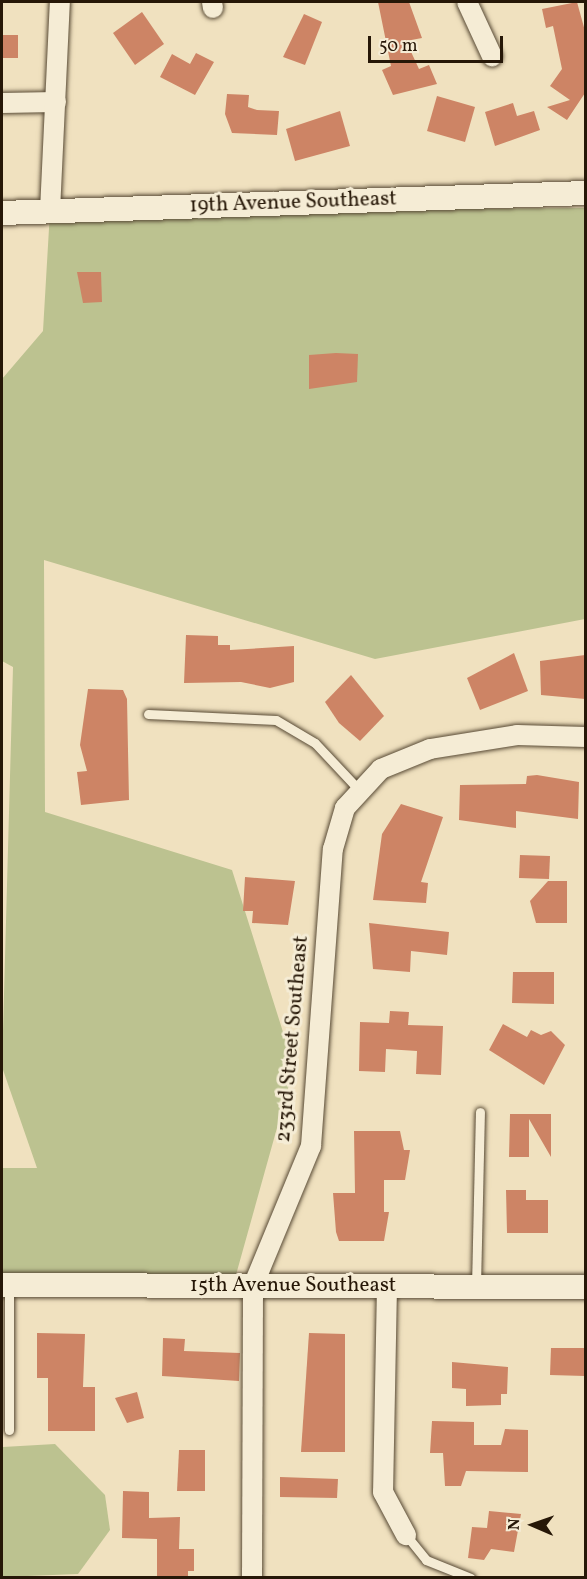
<!DOCTYPE html>
<style>
body{margin:0}
#map{position:relative;width:587px;height:1579px;overflow:hidden;background:#f0e1bf;font-family:Vollkorn,serif}
div>[style]{position:absolute}
[style*='--x']{left:calc(var(--x)*1px);top:calc(var(--y)*1px);width:calc(var(--w)*1px);rotate:calc(var(--a)*1deg)}
.green>*{inset:0;background:#bcc290}
.building>*{inset:0;background:#cd8465}
.roads{filter:drop-shadow(0 0 2px #584a35) drop-shadow(0 0 2px #584a35)}
.service>*{height:9px;margin:-4.5px;padding:0 4.5px;transform-origin:4.5px;border-radius:4.5px;background:#f5ecd5}
.minor>*{height:20px;margin:-10px;padding:0 10px;transform-origin:10px;border-radius:10px;background:#f5ecd5}
.tertiary>*{height:24px;margin:-12px;padding:0 12px;transform-origin:12px;border-radius:12px;background:#f5ecd5}
span{translate:-50% -50%;white-space:nowrap;text-align:center;line-height:1.15;-webkit-text-stroke:6px #f5ecd5;paint-order:stroke}
.street-label{font-size:21px;color:#261707}
.frame{position:absolute;inset:0;border:3px solid #261707;pointer-events:none}
.north{position:absolute;left:503px;top:1495px;width:60px;height:60px;-webkit-text-stroke:4px #f5ecd5;paint-order:stroke;rotate:272deg;font-size:16px;font-weight:700;line-height:24px;text-align:center;color:#261707}
.north::after{content:'';display:block;margin:auto;width:21px;height:27px;background:#261707;clip-path:polygon(50% 0,100% 100%,50% 72%,0 100%)}
.scale{position:absolute;left:368px;top:36px;width:135px;height:27px;box-sizing:border-box;border:3px solid #261707;border-top:0;padding-left:8px;font-size:18px;line-height:21px;white-space:nowrap;color:#261707;-webkit-text-stroke:4px #f5ecd5;paint-order:stroke}
</style>
<div id="map">
<div class="green">
<i style="clip-path:polygon(585px 208px,585px 619px,375px 659px,44px 560px,45px 812px,232px 870px,294px 1067px,234px 1282px,2px 1283px,2px 1168px,37px 1168px,2px 1067px,13px 667px,2px 661px,2px 379px,43px 331px,50px 211px)"></i>
<i style="clip-path:polygon(55px 1444px,105px 1495px,110px 1530px,78px 1574px,2px 1577px,3px 1447px)"></i>
</div>
<div class="building">
<i style="clip-path:polygon(378px 2px,409px 2px,422px 38px,406px 41px,419px 69px,429px 65px,437px 84px,393px 95px,382px 70px,391px 66px)"></i>
<i style="clip-path:polygon(577px 2px,585px 31px,585px 93px,567px 120px,547px 107px,570px 100px,550px 86px,562px 69px,553px 26px,546px 28px,542px 9px)"></i>
<i style="clip-path:polygon(142px 12px,164px 44px,135px 65px,113px 33px)"></i>
<i style="clip-path:polygon(304px 14px,322px 22px,305px 65px,283px 57px)"></i>
<i style="clip-path:polygon(2px 35px,18px 35px,18px 58px,2px 58px)"></i>
<i style="clip-path:polygon(196px 53px,214px 62px,195px 95px,160px 77px,172px 54px,190px 64px)"></i>
<i style="clip-path:polygon(227px 94px,249px 95px,248px 107px,257px 110px,279px 111px,277px 135px,232px 133px,225px 114px)"></i>
<i style="clip-path:polygon(437px 96px,475px 107px,465px 142px,427px 131px)"></i>
<i style="clip-path:polygon(513px 103px,517px 116px,534px 111px,540px 130px,495px 146px,485px 112px)"></i>
<i style="clip-path:polygon(340px 111px,350px 146px,295px 161px,286px 129px)"></i>
<i style="clip-path:polygon(77px 272px,101px 272px,102px 302px,83px 303px)"></i>
<i style="clip-path:polygon(336px 353px,358px 354px,357px 382px,309px 389px,309px 355px)"></i>
<i style="clip-path:polygon(186px 635px,218px 636px,218px 645px,230px 645px,230px 650px,294px 646px,294px 682px,270px 688px,241px 682px,184px 683px)"></i>
<i style="clip-path:polygon(514px 653px,528px 691px,480px 710px,467px 678px)"></i>
<i style="clip-path:polygon(585px 655px,585px 699px,541px 695px,540px 661px)"></i>
<i style="clip-path:polygon(351px 675px,384px 716px,360px 741px,339px 723px,325px 702px)"></i>
<i style="clip-path:polygon(88px 689px,123px 690px,127px 699px,129px 800px,81px 805px,77px 772px,87px 771px,80px 745px)"></i>
<i style="clip-path:polygon(537px 775px,579px 782px,578px 819px,516px 811px,516px 828px,459px 820px,460px 785px,526px 784px,527px 776px)"></i>
<i style="clip-path:polygon(401px 804px,443px 817px,421px 882px,428px 883px,426px 903px,373px 900px,382px 834px)"></i>
<i style="clip-path:polygon(520px 855px,550px 856px,549px 879px,519px 878px)"></i>
<i style="clip-path:polygon(245px 877px,295px 881px,288px 925px,252px 923px,253px 911px,243px 911px)"></i>
<i style="clip-path:polygon(548px 881px,567px 881px,567px 923px,536px 923px,530px 901px)"></i>
<i style="clip-path:polygon(369px 923px,449px 932px,447px 955px,411px 951px,410px 972px,373px 969px)"></i>
<i style="clip-path:polygon(513px 972px,554px 972px,554px 1004px,512px 1003px)"></i>
<i style="clip-path:polygon(390px 1011px,409px 1012px,408px 1025px,443px 1026px,441px 1075px,416px 1074px,417px 1051px,386px 1049px,385px 1072px,359px 1071px,360px 1022px,389px 1023px)"></i>
<i style="clip-path:polygon(503px 1024px,527px 1037px,531px 1030px,541px 1035px,551px 1031px,565px 1045px,544px 1085px,489px 1050px)"></i>
<i style="clip-path:polygon(510px 1114px,551px 1114px,551px 1157px,529px 1119px,529px 1157px,509px 1157px)"></i>
<i style="clip-path:polygon(354px 1131px,400px 1131px,404px 1150px,410px 1150px,405px 1180px,384px 1180px,384px 1212px,389px 1212px,384px 1241px,339px 1241px,336px 1232px,333px 1193px,355px 1193px)"></i>
<i style="clip-path:polygon(506px 1190px,526px 1190px,526px 1200px,548px 1200px,548px 1233px,507px 1233px)"></i>
<i style="clip-path:polygon(37px 1333px,85px 1334px,83px 1387px,95px 1387px,95px 1431px,48px 1431px,48px 1378px,37px 1378px)"></i>
<i style="clip-path:polygon(309px 1333px,345px 1334px,345px 1452px,301px 1452px)"></i>
<i style="clip-path:polygon(163px 1338px,185px 1339px,184px 1351px,240px 1353px,239px 1381px,162px 1376px)"></i>
<i style="clip-path:polygon(551px 1348px,585px 1348px,585px 1376px,550px 1375px)"></i>
<i style="clip-path:polygon(452px 1362px,508px 1367px,507px 1394px,501px 1394px,501px 1405px,466px 1406px,466px 1389px,452px 1388px)"></i>
<i style="clip-path:polygon(137px 1392px,144px 1418px,127px 1423px,115px 1398px)"></i>
<i style="clip-path:polygon(432px 1421px,474px 1422px,474px 1445px,501px 1445px,505px 1429px,528px 1430px,528px 1472px,466px 1471px,461px 1486px,445px 1486px,443px 1453px,430px 1453px)"></i>
<i style="clip-path:polygon(179px 1450px,205px 1450px,205px 1491px,177px 1491px)"></i>
<i style="clip-path:polygon(280px 1477px,338px 1479px,337px 1498px,280px 1497px)"></i>
<i style="clip-path:polygon(123px 1491px,149px 1492px,149px 1518px,180px 1517px,179px 1549px,194px 1549px,194px 1571px,188px 1571px,188px 1578px,157px 1578px,157px 1539px,122px 1538px)"></i>
<i style="clip-path:polygon(489px 1511px,521px 1514px,514px 1552px,491px 1549px,484px 1560px,468px 1558px,472px 1527px,487px 1528px)"></i>
</div>
<div class="roads">
<div class="service">
<i style="--x:148;--y:714;--w:128;--a:2.7"></i>
<i style="--x:276;--y:720;--w:45;--a:30.5"></i>
<i style="--x:315;--y:743;--w:67;--a:46.8"></i>
<i style="--x:476;--y:1286;--w:174;--a:-88.7"></i>
<i style="--x:9;--y:1430;--w:145;--a:-90"></i>
<i style="--x:406;--y:1535;--w:32;--a:51"></i>
<i style="--x:426;--y:1560;--w:48;--a:21.8"></i>
</div>
<div class="minor">
<i style="--x:212;--y:2;--w:6;--a:81"></i>
<i style="--x:467;--y:2;--w:60;--a:65.2"></i>
<i style="--x:2;--y:103;--w:54;--a:-1.1"></i>
<i style="--x:50;--y:211;--w:209;--a:-87.3"></i>
<i style="--x:387;--y:1286;--w:206;--a:91.1"></i>
<i style="--x:383;--y:1492;--w:49;--a:61.9"></i>
<i style="--x:252;--y:1578;--w:292;--a:-89.8"></i>
<i style="--x:253;--y:1286;--w:152;--a:-67.5"></i>
<i style="--x:311;--y:1146;--w:298;--a:-85.8"></i>
<i style="--x:333;--y:849;--w:43;--a:-73.7"></i>
<i style="--x:345;--y:808;--w:53;--a:-47.3"></i>
<i style="--x:381;--y:769;--w:53;--a:-22.2"></i>
<i style="--x:430;--y:749;--w:88;--a:-9.1"></i>
<i style="--x:517;--y:735;--w:69;--a:1.7"></i>
</div>
<div class="tertiary">
<i style="--x:2;--y:213;--w:584;--a:-1.96"></i>
<i style="--x:2;--y:1285;--w:584;--a:0.2"></i>
</div>
</div>
<div class="street-label">
<span style="left:293px;top:203px;rotate:-2deg">19th Avenue Southeast</span>
<span style="left:293px;top:1039px;rotate:-85deg">233rd Street Southeast</span>
<span style="left:293px;top:1286px">15th Avenue Southeast</span>
</div>
<div class="frame"></div>
<div class="north">N</div>
<div class="scale">50 m</div>
</div>
